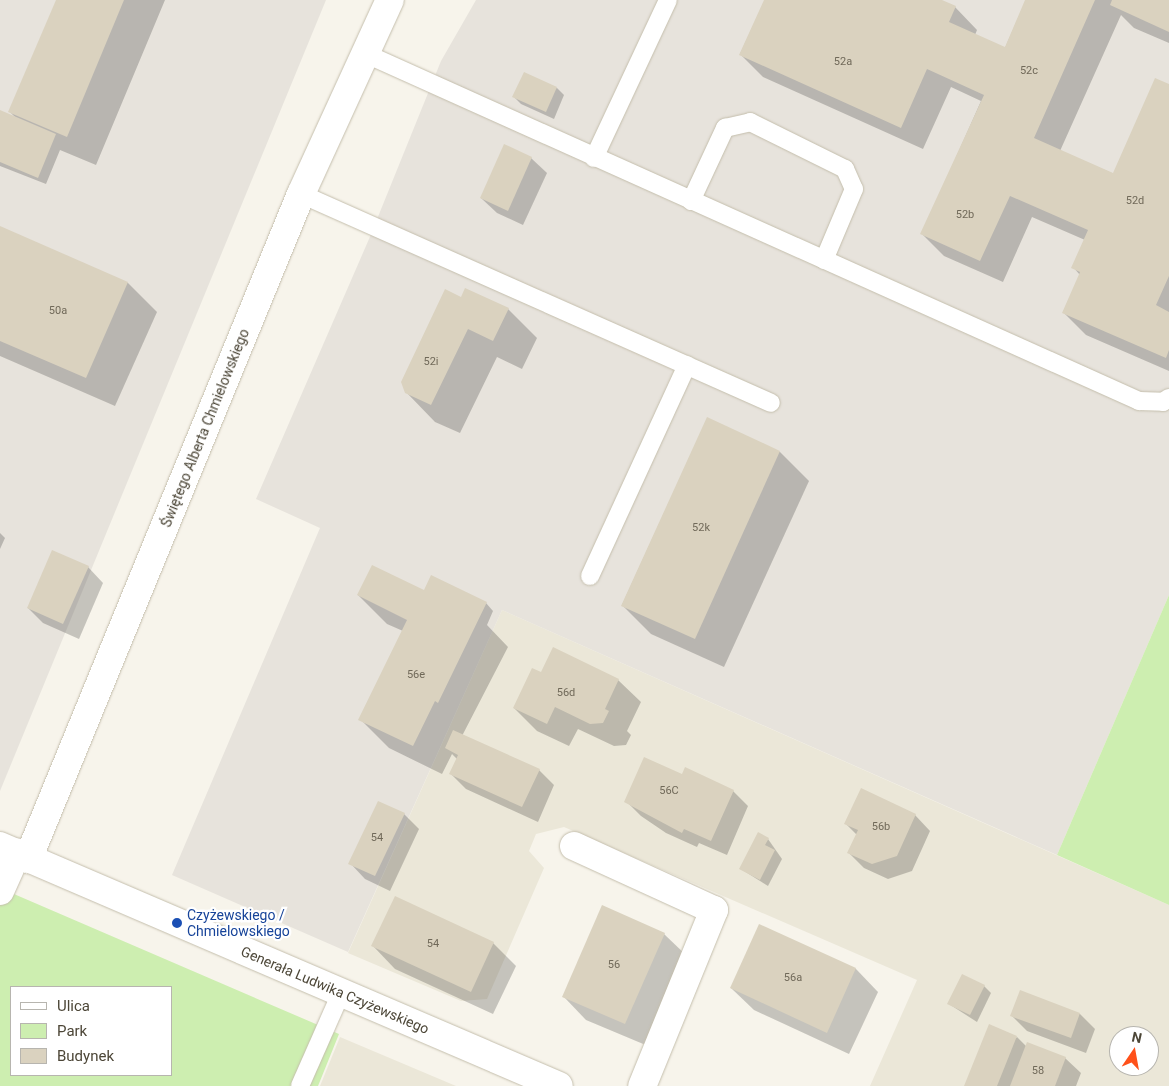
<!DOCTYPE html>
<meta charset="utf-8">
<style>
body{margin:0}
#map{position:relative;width:1169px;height:1086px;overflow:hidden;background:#f7f4eb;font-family:Roboto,sans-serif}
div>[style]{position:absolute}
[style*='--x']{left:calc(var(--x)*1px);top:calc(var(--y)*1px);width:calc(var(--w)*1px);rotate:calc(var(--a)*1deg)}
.residential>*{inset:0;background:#ebe7d8}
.industrial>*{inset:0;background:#e7e3dc}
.green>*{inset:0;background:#cdeeb0}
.shadow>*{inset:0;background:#0003}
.building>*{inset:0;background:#dad2bf}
.roads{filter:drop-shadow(0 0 1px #c4beac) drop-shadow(0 0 1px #c4beac)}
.service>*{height:18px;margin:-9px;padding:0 9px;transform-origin:9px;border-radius:9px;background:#fff}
.minor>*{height:28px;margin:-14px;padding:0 14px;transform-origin:14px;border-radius:14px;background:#fff}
.tertiary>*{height:28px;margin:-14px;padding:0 14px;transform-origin:14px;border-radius:14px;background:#fff}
.dots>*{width:14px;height:14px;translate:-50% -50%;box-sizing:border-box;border:2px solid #fff;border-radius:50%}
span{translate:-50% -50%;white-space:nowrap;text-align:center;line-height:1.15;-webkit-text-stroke:4.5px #fff;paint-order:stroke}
.number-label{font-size:11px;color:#706959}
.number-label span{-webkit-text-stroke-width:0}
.street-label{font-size:14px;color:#4c4637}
.transit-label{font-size:14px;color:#164399}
.left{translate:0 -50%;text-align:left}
.legend{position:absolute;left:10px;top:986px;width:162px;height:90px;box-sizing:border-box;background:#fff;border:1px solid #b7b5af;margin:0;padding:6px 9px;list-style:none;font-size:15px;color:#4c4637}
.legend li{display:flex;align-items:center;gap:10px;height:25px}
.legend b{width:25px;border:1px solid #b7b5af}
.north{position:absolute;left:1109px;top:1026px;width:50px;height:50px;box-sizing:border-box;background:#fff;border:1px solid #b7b5af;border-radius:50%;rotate:12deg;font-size:14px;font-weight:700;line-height:20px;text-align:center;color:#4c4637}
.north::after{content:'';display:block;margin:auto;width:18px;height:22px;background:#ff511a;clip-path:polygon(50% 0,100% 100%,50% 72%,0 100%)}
</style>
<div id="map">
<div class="residential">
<i style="clip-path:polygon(evenodd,502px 610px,1169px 905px,1169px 1086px,870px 1086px,917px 980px,564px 827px,536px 834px,529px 851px,544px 868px,487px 999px,461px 1001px,348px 953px,502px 610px,1119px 1036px,1149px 1036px,1149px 1066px,1119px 1066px,1119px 1036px)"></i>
<i style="clip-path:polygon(340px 1037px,456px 1086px,320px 1086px)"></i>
</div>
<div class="industrial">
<i style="clip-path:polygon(0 0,326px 0,0 791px)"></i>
<i style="clip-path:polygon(476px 0,1169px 0,1169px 595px,1057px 855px,502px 610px,348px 952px,172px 875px,320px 528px,256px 499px,369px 239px,441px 61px)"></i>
</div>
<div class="green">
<i style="clip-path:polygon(1169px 595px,1169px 905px,1057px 855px)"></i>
<i style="clip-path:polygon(evenodd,0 888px,339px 1034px,318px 1086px,0 1086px,0 888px,11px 987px,171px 987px,171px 1075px,11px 1075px,11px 987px)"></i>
</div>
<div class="shadow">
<i style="clip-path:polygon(57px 0,165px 0,96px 165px,60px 150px,46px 184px,0 166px,0 112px,16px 118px,10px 112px)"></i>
<i style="clip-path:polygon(765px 0,939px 0,955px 7px,977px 30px,975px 35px,1005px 48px,1026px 0,1169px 0,1169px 43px,1134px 28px,1121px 15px,1060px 151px,1114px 174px,1169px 86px,1169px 371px,1086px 335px,1063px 312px,1080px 275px,1073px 267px,1085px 240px,1032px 217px,1003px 282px,944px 256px,922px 234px,981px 101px,951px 87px,923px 149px,763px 77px,740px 54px)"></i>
<i style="clip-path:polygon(557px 88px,564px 95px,554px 119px,521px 104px,514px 97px)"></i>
<i style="clip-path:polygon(531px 158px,547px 173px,523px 225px,497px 213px,481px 198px)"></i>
<i style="clip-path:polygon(0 227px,128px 283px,157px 312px,115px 406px,0 356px)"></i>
<i style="clip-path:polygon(461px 298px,508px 309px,537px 338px,522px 369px,497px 357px,460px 433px,435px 422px,406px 392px)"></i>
<i style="clip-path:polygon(707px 419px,780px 452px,809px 481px,724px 667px,651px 634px,622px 605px)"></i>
<i style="clip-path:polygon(0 533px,5px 538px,0 549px)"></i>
<i style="clip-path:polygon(88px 567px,103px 583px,79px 639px,43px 623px,28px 608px)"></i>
<i style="clip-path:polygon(430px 594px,486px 603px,493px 611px,487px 625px,508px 647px,462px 736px,539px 770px,554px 785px,538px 822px,466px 789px,451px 774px,457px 759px,452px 754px,442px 774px,389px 748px,360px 719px,403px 631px,387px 624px,358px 595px)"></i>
<i style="clip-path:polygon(618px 680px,641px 702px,627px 731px,631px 735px,626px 745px,614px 746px,578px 729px,569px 746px,537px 731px,514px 708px)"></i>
<i style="clip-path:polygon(683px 776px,733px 791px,748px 806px,727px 855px,699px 843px,697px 847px,666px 833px,641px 816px,626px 801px)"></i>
<i style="clip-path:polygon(404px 814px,419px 829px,390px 891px,365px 879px,350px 863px)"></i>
<i style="clip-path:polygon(915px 815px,930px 831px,912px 871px,888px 879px,864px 868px,849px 853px,857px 835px,846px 824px)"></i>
<i style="clip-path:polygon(768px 839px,782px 859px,768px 886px,741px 869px)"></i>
<i style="clip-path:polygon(760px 926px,856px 969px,878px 992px,849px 1054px,754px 1010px,731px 988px)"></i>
<i style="clip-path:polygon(664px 934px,687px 956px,648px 1046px,586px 1020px,564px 997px)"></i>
<i style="clip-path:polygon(493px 943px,516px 966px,493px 1014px,395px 969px,373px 946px)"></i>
<i style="clip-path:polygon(984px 986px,991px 993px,977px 1022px,949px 1004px)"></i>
<i style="clip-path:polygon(1080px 1014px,1095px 1029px,1086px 1053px,1027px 1031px,1012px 1016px)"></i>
<i style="clip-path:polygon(1017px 1037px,1027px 1047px,1065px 1058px,1081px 1073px,1076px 1086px,966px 1086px)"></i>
</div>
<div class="building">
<i style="clip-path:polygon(56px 0,124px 0,67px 137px,8px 112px)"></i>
<i style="clip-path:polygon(764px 0,942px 0,956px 6px,949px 22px,1005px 47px,1025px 0,1095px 0,1034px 138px,1113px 173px,1155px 78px,1169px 84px,1169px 276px,1156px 305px,1169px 312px,1169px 350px,1166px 358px,1062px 313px,1080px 272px,1071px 268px,1088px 230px,1010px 196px,980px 261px,920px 234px,984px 95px,927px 69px,901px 128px,739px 55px)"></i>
<i style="clip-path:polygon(1112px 0,1169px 0,1169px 32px,1110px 5px)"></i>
<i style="clip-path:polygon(524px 72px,557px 87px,546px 112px,512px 97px)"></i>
<i style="clip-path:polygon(0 110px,56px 134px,38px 178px,0 162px)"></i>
<i style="clip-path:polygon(504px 144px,532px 157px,508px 211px,480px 198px)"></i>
<i style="clip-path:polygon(0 226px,128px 282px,86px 378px,0 341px)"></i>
<i style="clip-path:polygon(465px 288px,509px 308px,493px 341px,468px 329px,431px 405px,405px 393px,401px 382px,445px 289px,461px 297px)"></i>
<i style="clip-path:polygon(707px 417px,780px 451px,695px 639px,621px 606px)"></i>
<i style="clip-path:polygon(52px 550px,89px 566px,63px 624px,27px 608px)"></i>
<i style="clip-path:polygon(372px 565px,424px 590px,431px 575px,487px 602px,438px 703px,435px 701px,413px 746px,358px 720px,407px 620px,357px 595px)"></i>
<i style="clip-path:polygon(553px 647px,619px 679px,605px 709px,609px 711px,603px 723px,590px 724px,555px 707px,547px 724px,513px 708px,532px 668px,541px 672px)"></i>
<i style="clip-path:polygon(453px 730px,540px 769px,522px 807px,449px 774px,458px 755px,445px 748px)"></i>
<i style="clip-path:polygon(644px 757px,682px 774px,685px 767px,734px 790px,711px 841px,684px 829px,682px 833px,624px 802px)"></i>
<i style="clip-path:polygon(861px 788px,916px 814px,897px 856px,872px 864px,847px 853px,858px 830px,844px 824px)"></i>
<i style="clip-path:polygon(378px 801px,405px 813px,375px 876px,348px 864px)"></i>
<i style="clip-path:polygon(758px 832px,769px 838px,765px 845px,775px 850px,760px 880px,739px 869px)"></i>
<i style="clip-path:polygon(395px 896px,494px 942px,471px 992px,371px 946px)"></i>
<i style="clip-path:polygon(602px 905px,665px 933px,625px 1024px,562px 997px)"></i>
<i style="clip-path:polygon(759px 924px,856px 968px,827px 1033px,730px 988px)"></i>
<i style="clip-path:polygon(962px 974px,985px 985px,970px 1015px,947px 1004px)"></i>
<i style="clip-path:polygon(1020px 990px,1080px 1013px,1071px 1038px,1010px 1016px)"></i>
<i style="clip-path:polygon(989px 1024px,1017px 1036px,997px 1086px,964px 1086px)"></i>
<i style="clip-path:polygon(1027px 1042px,1066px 1057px,1055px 1086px,1010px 1086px)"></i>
</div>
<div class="roads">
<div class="service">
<i style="--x:364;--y:53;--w:850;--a:24.18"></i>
<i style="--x:1139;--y:401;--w:24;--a:2"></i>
<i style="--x:1163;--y:402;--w:7;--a:-34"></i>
<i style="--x:594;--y:158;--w:174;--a:-64.9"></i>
<i style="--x:301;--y:194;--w:514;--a:23.97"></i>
<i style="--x:691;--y:201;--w:81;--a:-65"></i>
<i style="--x:725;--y:128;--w:26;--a:-13"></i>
<i style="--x:750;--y:122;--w:106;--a:26.3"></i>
<i style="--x:845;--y:169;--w:22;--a:66"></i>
<i style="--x:854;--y:189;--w:77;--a:112.9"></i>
<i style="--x:590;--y:576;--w:232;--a:-65.3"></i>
<i style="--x:300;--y:1086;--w:102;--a:-66.2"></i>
</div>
<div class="minor">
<i style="--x:574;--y:846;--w:154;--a:24.6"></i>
<i style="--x:714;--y:910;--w:190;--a:112.2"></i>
<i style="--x:28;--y:859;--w:719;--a:-67.68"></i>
<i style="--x:301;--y:194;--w:213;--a:-65.4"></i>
<i style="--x:0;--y:891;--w:42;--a:-65.9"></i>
</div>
<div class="tertiary">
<i style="--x:0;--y:846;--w:608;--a:23.24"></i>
</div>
</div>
<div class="dots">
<i style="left:177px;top:923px;background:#1a4fb4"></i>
</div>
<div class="number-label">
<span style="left:843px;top:62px">52a</span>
<span style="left:1029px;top:71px">52c</span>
<span style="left:1135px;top:201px">52d</span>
<span style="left:965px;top:215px">52b</span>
<span style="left:58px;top:311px">50a</span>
<span style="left:431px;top:362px">52i</span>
<span style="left:701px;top:528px">52k</span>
<span style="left:416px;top:675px">56e</span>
<span style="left:566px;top:693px">56d</span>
<span style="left:669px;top:791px">56C</span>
<span style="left:881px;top:827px">56b</span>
<span style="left:377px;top:838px">54</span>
<span style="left:433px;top:944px">54</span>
<span style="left:614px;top:965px">56</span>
<span style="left:793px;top:978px">56a</span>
<span style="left:1038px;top:1071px">58</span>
</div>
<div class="street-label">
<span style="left:205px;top:428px;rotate:-68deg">Świętego Alberta Chmielowskiego</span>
<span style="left:335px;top:990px;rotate:23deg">Generała Ludwika Czyżewskiego</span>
</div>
<div class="transit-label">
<span class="left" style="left:187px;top:923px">Czyżewskiego /<br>Chmielowskiego</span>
</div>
<ul class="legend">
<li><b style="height:6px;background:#fff"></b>Ulica</li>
<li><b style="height:14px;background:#cdeeb0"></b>Park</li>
<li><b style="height:14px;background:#dad2bf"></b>Budynek</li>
</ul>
<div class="north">N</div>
</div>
